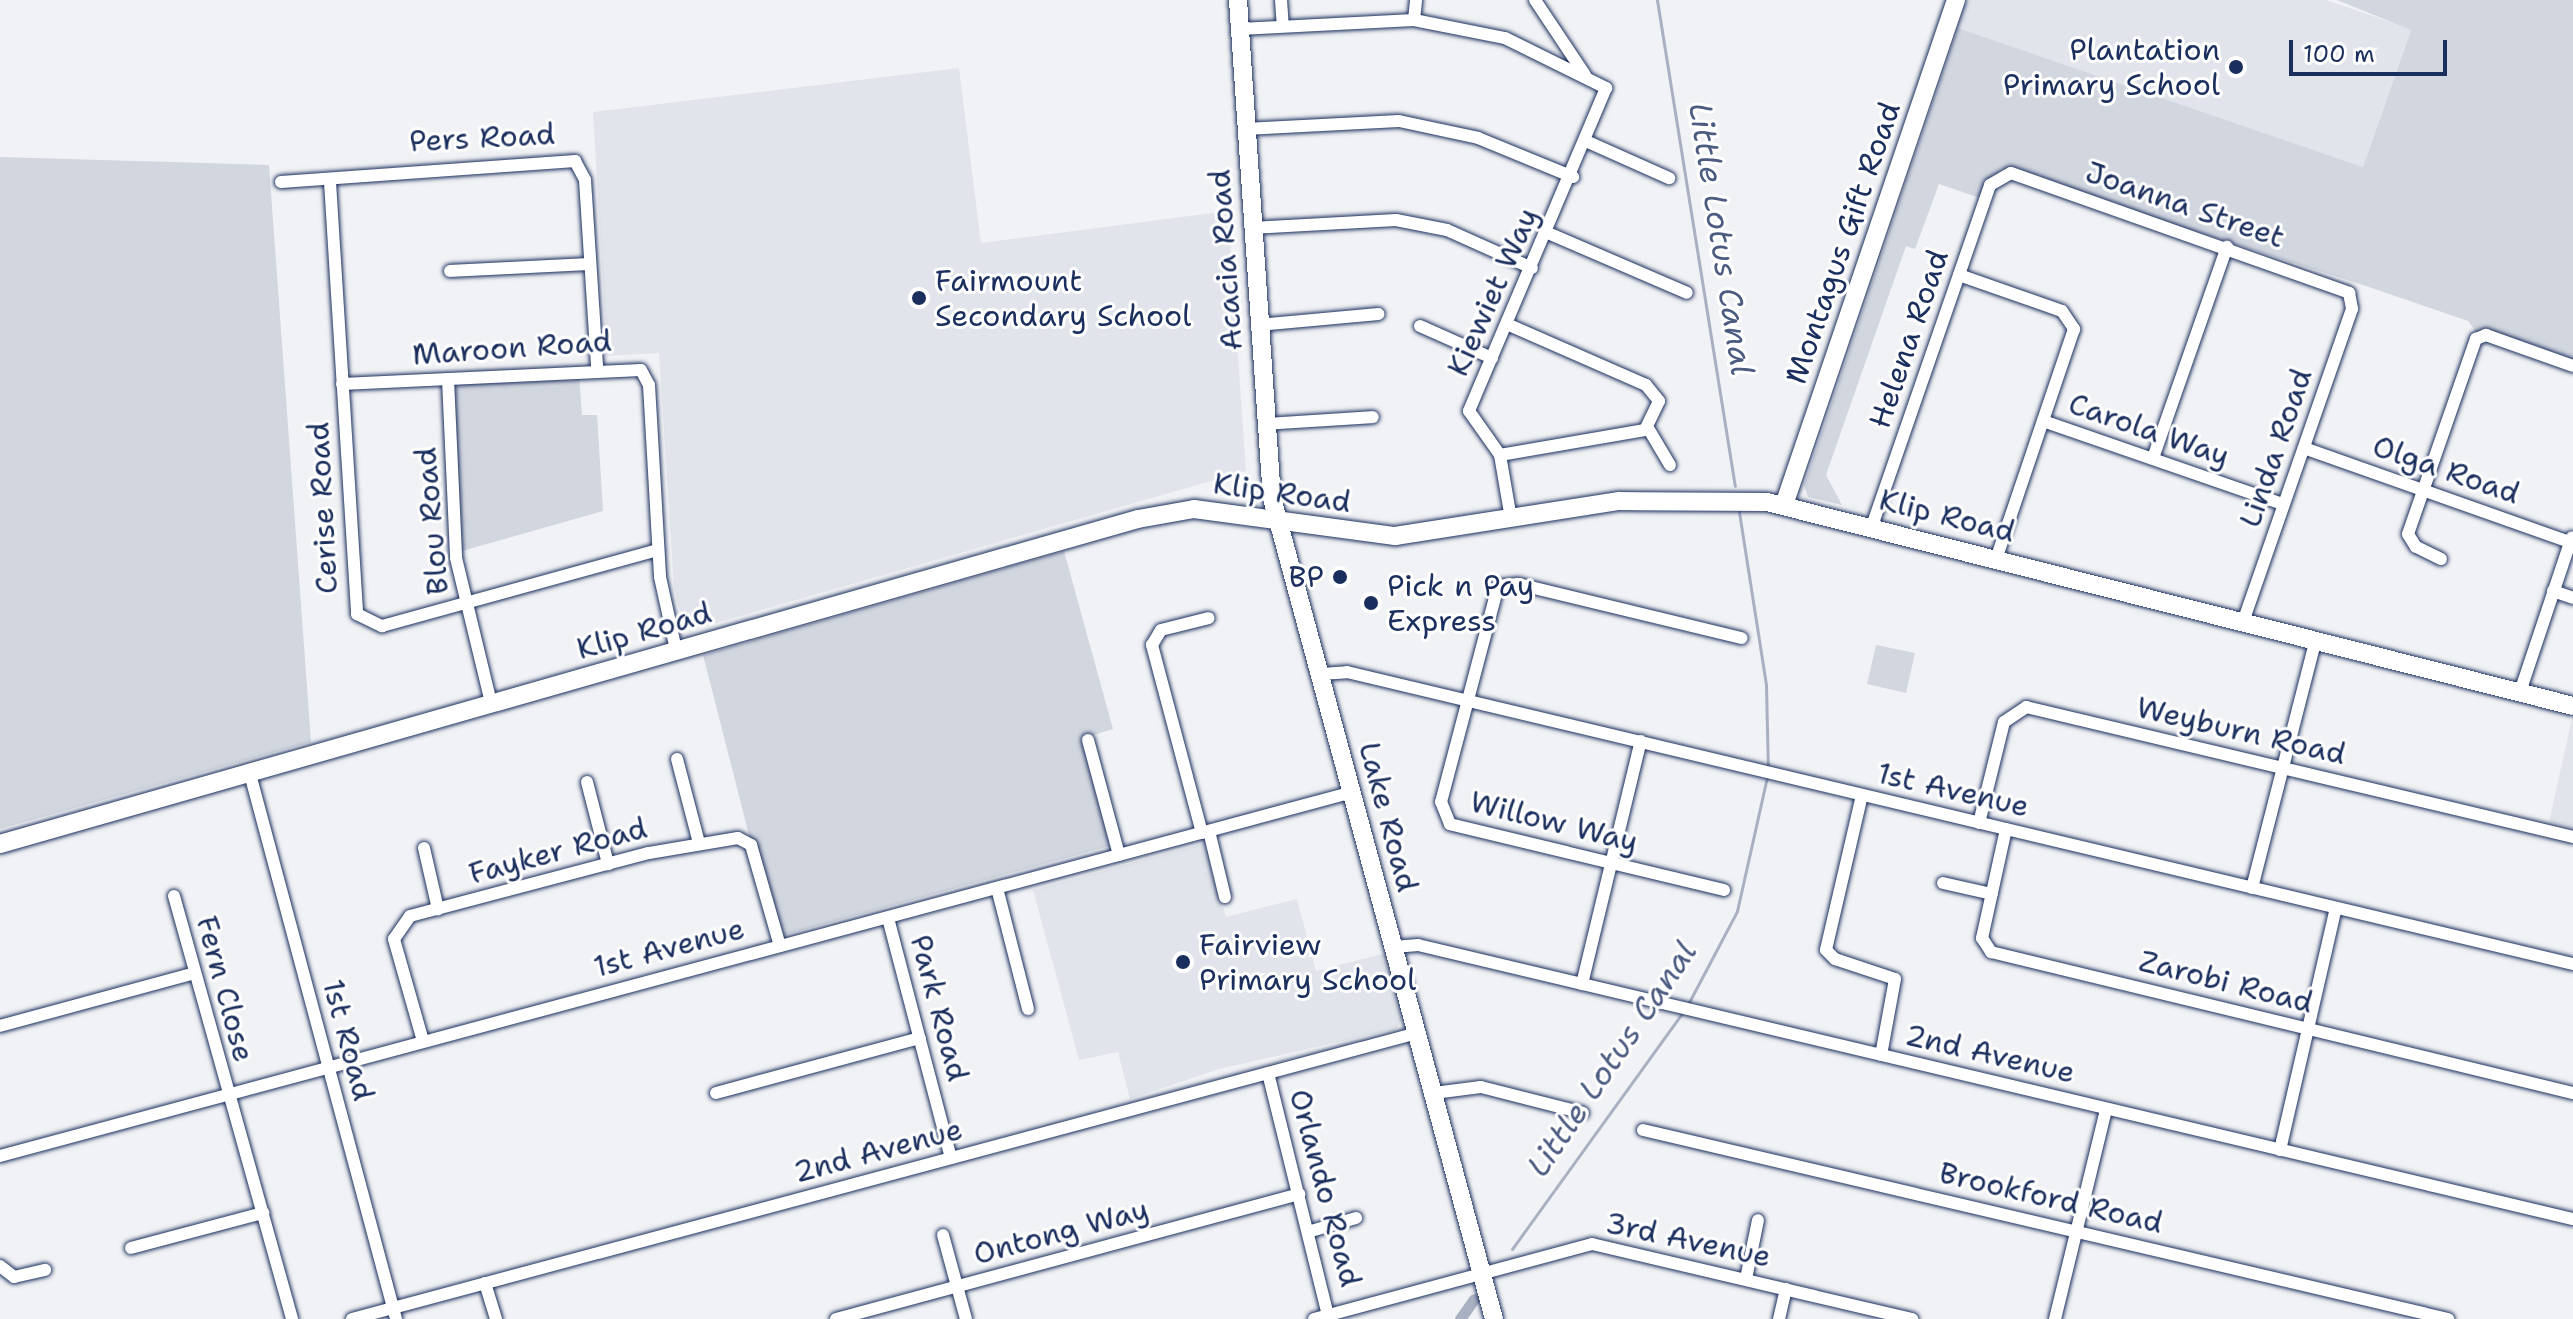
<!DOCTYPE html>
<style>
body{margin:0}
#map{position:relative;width:2573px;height:1319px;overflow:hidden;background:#f1f2f5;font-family:"Shantell Sans",sans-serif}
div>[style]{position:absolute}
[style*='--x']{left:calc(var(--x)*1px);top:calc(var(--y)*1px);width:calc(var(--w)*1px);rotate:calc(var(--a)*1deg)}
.built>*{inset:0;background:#e1e4ea}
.green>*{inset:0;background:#d2d6df}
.stream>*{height:3px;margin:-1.5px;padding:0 1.5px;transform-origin:1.5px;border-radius:1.5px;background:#a8b0c2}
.canal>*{height:11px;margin:-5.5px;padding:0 5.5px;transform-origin:5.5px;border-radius:5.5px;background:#a8b0c2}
.roads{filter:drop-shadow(0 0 2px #1b2f5e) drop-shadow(0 0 2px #1b2f5e)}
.street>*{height:12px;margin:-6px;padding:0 6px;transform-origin:6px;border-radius:6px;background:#fff}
.secondary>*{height:18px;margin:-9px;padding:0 9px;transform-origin:9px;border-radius:9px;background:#fff}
.dots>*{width:22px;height:22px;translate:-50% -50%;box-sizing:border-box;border:4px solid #fff;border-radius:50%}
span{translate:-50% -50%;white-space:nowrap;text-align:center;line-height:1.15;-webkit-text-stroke:6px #fff;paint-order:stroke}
.poi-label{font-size:30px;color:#1b2f5e}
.right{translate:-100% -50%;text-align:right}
.left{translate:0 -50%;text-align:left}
.street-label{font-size:30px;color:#1b2f5e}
.water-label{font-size:32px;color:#4c5c81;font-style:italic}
.scale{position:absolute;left:2289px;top:40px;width:158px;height:36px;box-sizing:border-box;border:4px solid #1b2f5e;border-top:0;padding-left:10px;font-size:24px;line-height:28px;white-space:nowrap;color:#1b2f5e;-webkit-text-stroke:6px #fff;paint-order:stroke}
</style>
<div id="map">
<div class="built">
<i style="clip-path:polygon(1967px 0,2326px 0,2411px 29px,2363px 167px,1958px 28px)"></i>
<i style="clip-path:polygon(959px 68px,981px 243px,1228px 211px,1246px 471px,695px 629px,683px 623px,674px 587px,659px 353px,607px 356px,593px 112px)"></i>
<i style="clip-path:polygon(2572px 718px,2573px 718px,2573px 828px,2549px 822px)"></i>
<i style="clip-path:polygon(1205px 843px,1226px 917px,1297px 899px,1316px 971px,1386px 953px,1404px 1017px,1396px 1029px,1219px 1069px,1130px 1099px,1118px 1052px,1079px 1060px,1033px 890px)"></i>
</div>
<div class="green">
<i style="clip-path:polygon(2337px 0,2573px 0,2573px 362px,2478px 334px,2468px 321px,2369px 287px,2001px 169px,1980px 198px,1939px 184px,1915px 249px,1906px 246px,1826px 475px,1842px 505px,1808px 497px,1804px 485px,1958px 28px,2363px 167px,2411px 30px)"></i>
<i style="clip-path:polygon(0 157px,269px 165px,311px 742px,0 829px)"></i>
<i style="clip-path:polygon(579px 374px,582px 415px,597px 415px,603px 511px,462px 551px,454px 389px,463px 382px)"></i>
<i style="clip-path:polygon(1064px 551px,1113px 729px,1081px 739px,1110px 846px,784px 935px,749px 835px,703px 655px)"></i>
<i style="clip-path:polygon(1876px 645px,1915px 653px,1906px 693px,1867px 684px)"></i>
</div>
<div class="stream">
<i style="--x:1657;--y:0;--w:492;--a:80.9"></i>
<i style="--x:1739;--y:512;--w:175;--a:81.1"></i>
<i style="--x:1766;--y:685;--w:85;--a:88.7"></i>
<i style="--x:1687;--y:1006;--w:107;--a:-62.2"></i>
<i style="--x:1737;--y:911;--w:137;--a:-77.4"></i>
<i style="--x:1512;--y:1249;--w:292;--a:-54.2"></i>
</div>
<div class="canal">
<i style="--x:1460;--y:1319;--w:24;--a:-55"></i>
</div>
<div class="roads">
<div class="street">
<i style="--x:1281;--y:0;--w:26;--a:86"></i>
<i style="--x:1535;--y:0;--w:90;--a:56.3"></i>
<i style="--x:1414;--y:20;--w:20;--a:-84"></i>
<i style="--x:1240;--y:29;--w:174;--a:-3"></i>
<i style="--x:1414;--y:20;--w:93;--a:11.2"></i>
<i style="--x:1505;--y:38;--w:113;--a:26.3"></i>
<i style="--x:1606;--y:88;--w:351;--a:113"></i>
<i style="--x:1469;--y:411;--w:54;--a:54.8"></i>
<i style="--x:1500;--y:455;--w:65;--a:80.2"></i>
<i style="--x:1245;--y:129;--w:154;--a:-3"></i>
<i style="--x:1399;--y:121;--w:81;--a:12.1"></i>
<i style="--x:1478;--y:138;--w:103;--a:22.3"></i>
<i style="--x:1588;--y:142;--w:89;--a:24"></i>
<i style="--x:281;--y:182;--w:295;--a:-4.1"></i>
<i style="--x:575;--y:161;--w:21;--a:62"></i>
<i style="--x:585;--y:180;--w:187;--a:86.3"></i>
<i style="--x:330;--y:182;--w:433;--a:86.4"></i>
<i style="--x:357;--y:614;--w:28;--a:26"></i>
<i style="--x:382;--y:626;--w:285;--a:-15.4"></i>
<i style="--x:1251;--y:228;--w:145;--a:-3.2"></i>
<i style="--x:1396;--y:220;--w:52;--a:11.1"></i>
<i style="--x:1447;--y:230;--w:93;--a:24.1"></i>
<i style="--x:1548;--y:233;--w:151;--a:23.3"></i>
<i style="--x:450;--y:271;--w:138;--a:-2.9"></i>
<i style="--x:1959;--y:275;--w:109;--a:19.3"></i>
<i style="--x:2062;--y:311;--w:22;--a:56"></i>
<i style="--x:2074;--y:329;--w:241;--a:108.7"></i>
<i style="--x:1258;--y:325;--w:121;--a:-5.2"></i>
<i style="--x:1420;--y:326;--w:79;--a:24"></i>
<i style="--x:448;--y:379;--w:179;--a:87.4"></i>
<i style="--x:456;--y:558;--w:149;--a:76.4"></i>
<i style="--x:342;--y:384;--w:299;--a:-2.7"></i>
<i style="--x:641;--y:370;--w:17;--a:62"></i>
<i style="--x:649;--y:385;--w:192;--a:86.7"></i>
<i style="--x:660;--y:577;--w:75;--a:77.6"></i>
<i style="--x:2043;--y:421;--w:254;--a:19.1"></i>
<i style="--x:1265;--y:424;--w:108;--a:-3.7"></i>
<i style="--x:1648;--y:428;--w:43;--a:59.3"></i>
<i style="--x:2304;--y:448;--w:282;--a:19.5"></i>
<i style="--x:1500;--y:455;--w:147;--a:-9.8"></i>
<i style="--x:1645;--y:430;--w:32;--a:-64"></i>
<i style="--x:1659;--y:401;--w:21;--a:-129"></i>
<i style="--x:1646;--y:385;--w:152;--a:-156.3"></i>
<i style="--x:2153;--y:458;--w:224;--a:-70.7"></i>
<i style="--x:1872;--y:526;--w:361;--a:-70.9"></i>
<i style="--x:1990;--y:185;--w:24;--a:-30"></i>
<i style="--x:2011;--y:173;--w:359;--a:19.5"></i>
<i style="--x:2349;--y:293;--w:16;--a:79"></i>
<i style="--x:2352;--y:309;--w:329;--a:109.2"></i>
<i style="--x:2441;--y:559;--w:28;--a:-154"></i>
<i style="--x:2416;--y:547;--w:15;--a:-122"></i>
<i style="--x:2408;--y:534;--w:207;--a:-70.8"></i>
<i style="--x:2476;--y:339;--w:11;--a:-22"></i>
<i style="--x:2486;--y:335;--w:92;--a:19.6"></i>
<i style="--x:2553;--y:591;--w:21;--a:19"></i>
<i style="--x:1321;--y:674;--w:26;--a:-4"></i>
<i style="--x:1347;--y:672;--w:1260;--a:13.4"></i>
<i style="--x:2520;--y:692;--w:163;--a:-71.5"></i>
<i style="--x:1088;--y:740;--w:119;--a:74.9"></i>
<i style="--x:677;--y:759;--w:87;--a:75.3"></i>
<i style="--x:250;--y:774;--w:564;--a:75"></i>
<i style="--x:587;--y:782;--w:85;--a:75.6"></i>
<i style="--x:1862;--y:795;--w:159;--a:103.1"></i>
<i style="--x:1826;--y:950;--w:13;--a:45"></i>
<i style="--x:1835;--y:959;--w:63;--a:18.4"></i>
<i style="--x:1895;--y:979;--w:77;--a:100.4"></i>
<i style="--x:1979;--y:823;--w:104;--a:-76.1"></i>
<i style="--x:2004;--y:722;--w:27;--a:-34"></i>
<i style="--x:2026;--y:707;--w:562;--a:13.37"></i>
<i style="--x:2006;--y:829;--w:112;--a:102.4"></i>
<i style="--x:1982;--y:938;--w:17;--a:57"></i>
<i style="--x:1991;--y:952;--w:599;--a:13.62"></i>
<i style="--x:1209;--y:831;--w:68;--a:76.4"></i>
<i style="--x:1202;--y:833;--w:195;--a:-104.9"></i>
<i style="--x:1152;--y:645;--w:17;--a:-59"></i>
<i style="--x:1161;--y:630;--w:49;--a:-14"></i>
<i style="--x:424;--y:848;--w:63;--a:77.1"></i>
<i style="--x:1943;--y:883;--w:50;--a:12.7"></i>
<i style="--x:997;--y:888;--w:125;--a:75.6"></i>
<i style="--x:2252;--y:888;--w:257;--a:-75.6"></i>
<i style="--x:1724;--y:890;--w:282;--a:-166.5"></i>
<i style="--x:1450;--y:824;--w:24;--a:-112"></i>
<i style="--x:1441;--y:802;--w:223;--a:-75.2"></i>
<i style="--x:1498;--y:586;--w:20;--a:-6"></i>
<i style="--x:1518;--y:584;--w:230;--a:13.6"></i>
<i style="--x:174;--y:896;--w:439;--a:74.4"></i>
<i style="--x:888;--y:918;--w:248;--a:75.3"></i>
<i style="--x:1394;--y:947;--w:24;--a:-5"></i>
<i style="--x:1418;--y:945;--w:1187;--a:13.35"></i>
<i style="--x:1582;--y:984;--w:250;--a:-76.4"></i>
<i style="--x:0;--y:1026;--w:199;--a:-15.2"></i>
<i style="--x:423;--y:1041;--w:106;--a:-105.9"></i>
<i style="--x:394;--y:939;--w:28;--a:-55"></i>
<i style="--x:410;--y:916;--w:247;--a:-14.8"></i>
<i style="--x:649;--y:853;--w:90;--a:-9.6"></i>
<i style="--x:738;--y:838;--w:15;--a:28"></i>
<i style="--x:751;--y:845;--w:105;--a:74"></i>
<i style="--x:1268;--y:1073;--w:253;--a:76.1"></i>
<i style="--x:716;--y:1093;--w:211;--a:-15.1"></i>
<i style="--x:1434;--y:1093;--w:47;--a:-7.3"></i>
<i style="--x:1481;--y:1087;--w:105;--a:14.3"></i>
<i style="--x:1643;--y:1130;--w:827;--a:13.21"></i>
<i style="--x:2280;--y:1150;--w:248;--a:-77"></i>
<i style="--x:0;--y:1156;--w:1401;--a:-15.06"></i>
<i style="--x:1311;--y:1231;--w:47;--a:-16.1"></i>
<i style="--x:943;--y:1235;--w:87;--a:74.7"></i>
<i style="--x:131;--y:1248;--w:137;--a:-14.9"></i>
<i style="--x:0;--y:1266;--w:18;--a:38"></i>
<i style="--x:14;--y:1277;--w:32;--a:-13"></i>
<i style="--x:1746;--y:1279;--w:60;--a:-78.5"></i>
<i style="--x:485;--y:1283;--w:38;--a:73"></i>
<i style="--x:352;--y:1319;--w:1103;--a:-15.03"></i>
<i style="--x:836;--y:1319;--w:480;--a:-15.1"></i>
<i style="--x:1314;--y:1319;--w:288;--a:-15.1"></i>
<i style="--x:1592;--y:1244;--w:329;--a:13.2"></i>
<i style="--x:1779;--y:1319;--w:31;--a:-77"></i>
<i style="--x:2055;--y:1319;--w:216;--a:-76.3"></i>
</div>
<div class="secondary">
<i style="--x:1238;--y:0;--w:499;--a:86.1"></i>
<i style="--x:1272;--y:498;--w:850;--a:74.87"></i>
<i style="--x:1784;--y:505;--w:533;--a:-71.19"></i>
<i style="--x:0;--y:844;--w:1183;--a:-15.94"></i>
<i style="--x:1138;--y:519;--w:57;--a:-10.1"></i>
<i style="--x:1194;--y:509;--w:203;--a:7.7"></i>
<i style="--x:1395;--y:536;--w:227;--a:-8.9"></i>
<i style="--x:1619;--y:501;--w:148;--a:0.4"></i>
<i style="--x:1767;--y:502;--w:831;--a:14.2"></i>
</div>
</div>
<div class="dots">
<i style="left:2236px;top:67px;background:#1b2f5e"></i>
<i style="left:919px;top:298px;background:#1b2f5e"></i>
<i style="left:1340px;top:577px;background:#1b2f5e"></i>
<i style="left:1371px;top:603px;background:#1b2f5e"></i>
<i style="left:1183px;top:962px;background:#1b2f5e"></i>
</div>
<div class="poi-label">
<span class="right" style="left:2220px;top:67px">Plantation<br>Primary School</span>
<span class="left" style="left:935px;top:298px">Fairmount<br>Secondary School</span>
<span class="right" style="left:1324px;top:577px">BP</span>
<span class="left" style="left:1387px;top:603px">Pick n Pay<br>Express</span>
<span class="left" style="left:1199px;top:962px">Fairview<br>Primary School</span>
</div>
<div class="street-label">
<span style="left:482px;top:138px;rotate:-3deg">Pers Road</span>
<span style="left:2185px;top:205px;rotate:19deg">Joanna Street</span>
<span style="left:1843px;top:243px;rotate:-71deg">Montagus Gift Road</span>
<span style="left:1226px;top:260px;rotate:-94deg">Acacia Road</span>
<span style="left:1493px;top:292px;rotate:-66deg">Kiewiet Way</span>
<span style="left:1909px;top:339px;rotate:-71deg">Helena Road</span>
<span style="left:512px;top:348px;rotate:-4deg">Maroon Road</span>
<span style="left:2149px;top:430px;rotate:19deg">Carola Way</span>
<span style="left:2276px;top:448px;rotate:-71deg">Linda Road</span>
<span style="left:2446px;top:470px;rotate:19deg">Olga Road</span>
<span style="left:1282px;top:493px;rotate:8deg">Klip Road</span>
<span style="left:323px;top:508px;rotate:-93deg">Cerise Road</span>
<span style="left:1947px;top:516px;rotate:14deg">Klip Road</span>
<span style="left:432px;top:521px;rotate:-95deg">Blou Road</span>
<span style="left:644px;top:631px;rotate:-16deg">Klip Road</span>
<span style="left:2241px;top:731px;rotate:13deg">Weyburn Road</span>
<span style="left:1953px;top:790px;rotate:13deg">1st Avenue</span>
<span style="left:1388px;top:817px;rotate:75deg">Lake Road</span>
<span style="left:1554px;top:822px;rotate:14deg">Willow Way</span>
<span style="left:558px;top:851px;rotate:-15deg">Fayker Road</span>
<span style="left:669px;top:948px;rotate:-15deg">1st Avenue</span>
<span style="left:2226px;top:982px;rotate:14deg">Zarobi Road</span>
<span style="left:225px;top:989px;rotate:75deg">Fern Close</span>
<span style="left:939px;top:1008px;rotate:75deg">Park Road</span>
<span style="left:348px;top:1040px;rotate:75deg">1st Road</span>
<span style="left:1990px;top:1054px;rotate:13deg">2nd Avenue</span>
<span style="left:878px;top:1151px;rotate:-15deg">2nd Avenue</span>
<span style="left:1325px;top:1188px;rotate:75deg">Orlando Road</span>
<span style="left:2051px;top:1198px;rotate:13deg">Brookford Road</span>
<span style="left:1061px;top:1232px;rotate:-15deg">Ontong Way</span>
<span style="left:1688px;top:1240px;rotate:12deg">3rd Avenue</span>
</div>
<div class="water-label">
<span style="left:1721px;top:239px;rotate:81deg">Little Lotus Canal</span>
<span style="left:1612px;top:1059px;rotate:-56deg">Little Lotus Canal</span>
</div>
<div class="scale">100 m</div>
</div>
